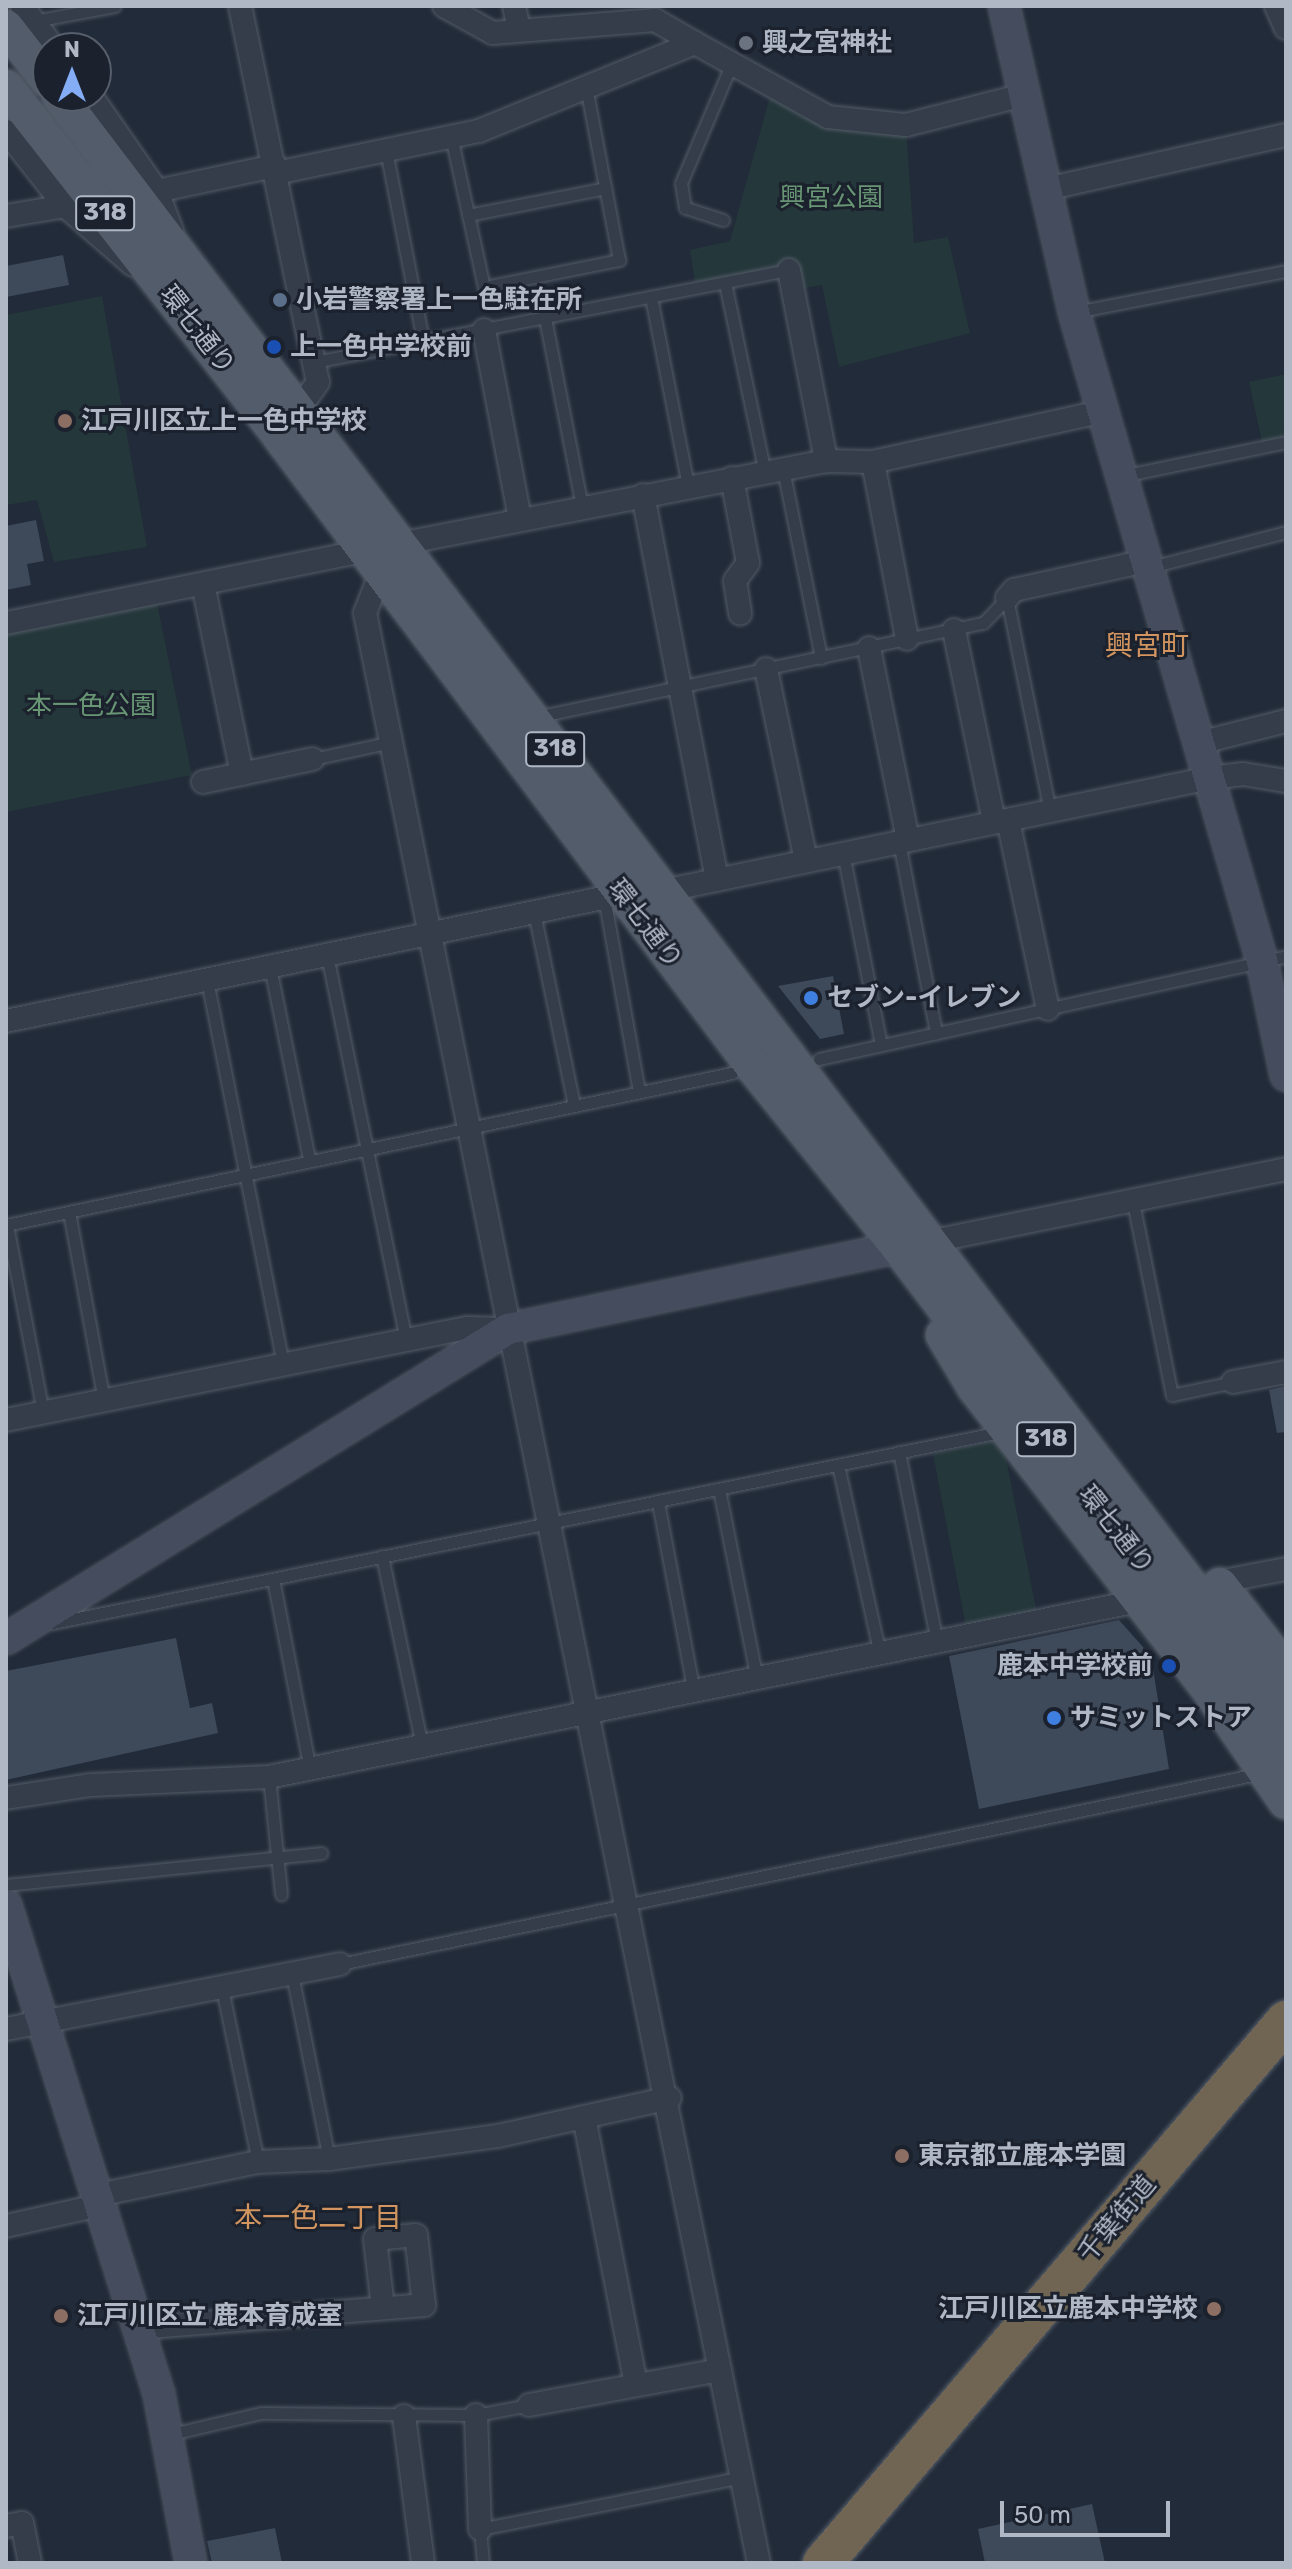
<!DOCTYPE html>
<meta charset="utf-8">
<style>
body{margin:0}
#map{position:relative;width:1292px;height:2569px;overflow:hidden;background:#222b39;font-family:Rubik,"Noto Sans JP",sans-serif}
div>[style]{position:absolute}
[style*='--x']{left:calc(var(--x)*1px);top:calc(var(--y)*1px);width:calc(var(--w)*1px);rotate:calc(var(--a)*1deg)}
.green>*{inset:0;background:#24373a}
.building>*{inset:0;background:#3e4959}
.roads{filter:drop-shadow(0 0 2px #535b68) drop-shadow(0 0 2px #535b68)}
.lane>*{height:11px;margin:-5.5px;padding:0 5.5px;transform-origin:5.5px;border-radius:5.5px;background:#353d4a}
.street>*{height:22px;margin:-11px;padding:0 11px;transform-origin:11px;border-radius:11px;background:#353d4a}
.secondary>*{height:30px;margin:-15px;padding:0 15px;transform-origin:15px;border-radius:15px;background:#444c5d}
.primary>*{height:34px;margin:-17px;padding:0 17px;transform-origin:17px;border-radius:17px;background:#535c6a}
.highway>*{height:40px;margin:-20px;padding:0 20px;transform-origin:20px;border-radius:20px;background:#706553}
.dots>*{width:22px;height:22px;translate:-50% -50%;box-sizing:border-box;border:4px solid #1b222e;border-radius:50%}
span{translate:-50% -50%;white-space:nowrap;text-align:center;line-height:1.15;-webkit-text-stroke:6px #1b222e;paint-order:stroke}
.shield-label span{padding:2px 6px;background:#1b222e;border:2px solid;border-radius:6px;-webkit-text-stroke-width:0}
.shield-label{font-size:24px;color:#b0b8c6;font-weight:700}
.poi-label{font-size:26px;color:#b0b8c6;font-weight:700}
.left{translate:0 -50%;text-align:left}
.right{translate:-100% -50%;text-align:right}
.park-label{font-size:26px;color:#689674}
.street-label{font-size:26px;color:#b0b8c6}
.neighbourhood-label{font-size:28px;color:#d2955f}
.frame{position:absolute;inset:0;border:8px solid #b0b8c6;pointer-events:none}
.north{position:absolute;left:32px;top:32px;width:80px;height:80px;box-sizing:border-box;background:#1b222e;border:2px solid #575e6b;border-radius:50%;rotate:0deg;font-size:22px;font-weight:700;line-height:32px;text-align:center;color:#b0b8c6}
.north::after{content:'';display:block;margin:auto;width:28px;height:36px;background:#85adf6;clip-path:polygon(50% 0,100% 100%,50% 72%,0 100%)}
.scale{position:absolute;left:1000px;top:2501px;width:170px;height:36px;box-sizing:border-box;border:4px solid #b0b8c6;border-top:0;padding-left:10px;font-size:24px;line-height:28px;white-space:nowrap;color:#b0b8c6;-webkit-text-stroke:6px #1b222e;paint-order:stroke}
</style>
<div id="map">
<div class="green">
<i style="clip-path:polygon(771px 93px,906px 127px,914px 243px,948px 237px,970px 333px,839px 367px,822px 285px,798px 289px,794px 267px,695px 282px,690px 250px,730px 241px)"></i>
<i style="clip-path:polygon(102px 296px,147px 547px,54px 562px,37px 500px,6px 505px,6px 315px)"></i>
<i style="clip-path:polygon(1286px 374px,1286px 437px,1262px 442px,1249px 382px)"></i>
<i style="clip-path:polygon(157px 603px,192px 775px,6px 812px,6px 633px)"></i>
<i style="clip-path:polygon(1002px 1439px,1037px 1613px,966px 1627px,933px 1454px)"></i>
</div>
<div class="building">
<i style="clip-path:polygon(63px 255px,69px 285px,6px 297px,6px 266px)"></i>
<i style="clip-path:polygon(36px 520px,44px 561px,27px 564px,31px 585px,6px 590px,6px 526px)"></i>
<i style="clip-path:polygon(833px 976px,844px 1034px,820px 1039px,778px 986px)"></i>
<i style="clip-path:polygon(1286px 1386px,1286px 1432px,1277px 1433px,1269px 1390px)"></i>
<i style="clip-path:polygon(1119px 1620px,1151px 1656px,1169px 1769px,979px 1809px,949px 1656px)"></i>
<i style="clip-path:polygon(176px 1638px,190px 1708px,212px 1703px,218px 1733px,6px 1780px,6px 1671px)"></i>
<i style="clip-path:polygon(1092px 2504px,1105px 2563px,985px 2563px,978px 2529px)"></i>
<i style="clip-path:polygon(275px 2528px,282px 2563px,212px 2563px,207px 2541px)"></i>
</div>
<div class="roads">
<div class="lane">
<i style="--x:34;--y:21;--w:82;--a:-10.5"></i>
<i style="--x:451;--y:136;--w:155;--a:77.7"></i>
<i style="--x:484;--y:287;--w:138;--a:-11.3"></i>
<i style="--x:619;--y:260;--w:176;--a:-100.8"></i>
<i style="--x:386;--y:150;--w:195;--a:79"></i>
<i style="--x:468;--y:215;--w:140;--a:-11.1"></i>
<i style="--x:723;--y:220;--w:40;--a:-162"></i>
<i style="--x:685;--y:208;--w:25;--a:-99"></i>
<i style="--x:681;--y:183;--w:128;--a:-67"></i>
<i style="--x:725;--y:283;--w:193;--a:78.1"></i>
<i style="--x:651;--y:297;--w:193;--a:78.9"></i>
<i style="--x:1075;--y:312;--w:215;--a:-11"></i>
<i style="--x:545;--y:318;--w:192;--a:78.9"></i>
<i style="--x:314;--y:362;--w:484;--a:-11"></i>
<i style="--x:783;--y:469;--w:193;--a:78.6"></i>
<i style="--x:1122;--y:476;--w:167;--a:-11.7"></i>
<i style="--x:1151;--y:567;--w:139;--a:-14.5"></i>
<i style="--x:1007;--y:598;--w:217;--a:78.6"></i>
<i style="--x:536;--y:717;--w:457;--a:-11.9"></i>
<i style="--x:983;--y:623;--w:35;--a:-46"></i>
<i style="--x:313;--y:759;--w:80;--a:-12.3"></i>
<i style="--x:899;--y:842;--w:195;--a:79"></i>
<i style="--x:843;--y:853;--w:196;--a:78.8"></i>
<i style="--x:604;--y:897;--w:198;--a:79.8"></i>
<i style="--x:534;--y:912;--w:197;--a:78.3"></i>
<i style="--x:327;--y:955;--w:393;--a:78.4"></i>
<i style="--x:270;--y:967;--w:196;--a:78.5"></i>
<i style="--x:207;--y:980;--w:391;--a:78.8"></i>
<i style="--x:819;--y:1059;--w:478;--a:-12.4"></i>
<i style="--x:1133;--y:1202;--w:197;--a:78.6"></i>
<i style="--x:1172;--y:1395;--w:62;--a:-12"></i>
<i style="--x:69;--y:1212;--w:191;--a:79.5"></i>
<i style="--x:6;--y:1225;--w:742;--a:-11.83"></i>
<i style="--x:7;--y:1225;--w:190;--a:79.1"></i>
<i style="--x:899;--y:1452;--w:194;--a:78.7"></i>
<i style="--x:838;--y:1465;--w:194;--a:77.5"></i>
<i style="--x:719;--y:1489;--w:194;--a:78.7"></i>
<i style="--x:658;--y:1502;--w:193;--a:79.3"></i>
<i style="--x:382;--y:1556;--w:194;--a:78.1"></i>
<i style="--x:273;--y:1579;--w:194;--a:79"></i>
<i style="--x:53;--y:1623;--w:956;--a:-11.4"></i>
<i style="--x:269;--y:1777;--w:118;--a:84.1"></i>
<i style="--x:6;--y:1885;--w:317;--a:-5.8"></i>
<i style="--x:340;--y:1964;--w:942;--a:-11.7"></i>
<i style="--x:292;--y:1974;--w:189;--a:78.7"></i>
<i style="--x:222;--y:1988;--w:178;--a:78.3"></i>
<i style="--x:167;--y:2435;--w:97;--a:-13.2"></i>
<i style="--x:261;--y:2413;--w:215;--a:0.5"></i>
<i style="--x:476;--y:2415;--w:54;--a:-10.7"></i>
<i style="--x:483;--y:2563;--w:34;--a:-95"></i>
<i style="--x:480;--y:2529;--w:267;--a:-11.2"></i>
</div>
<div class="street">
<i style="--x:22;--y:6;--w:53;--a:52.7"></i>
<i style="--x:240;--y:6;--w:384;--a:78.3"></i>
<i style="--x:318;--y:382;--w:35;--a:125"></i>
<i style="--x:444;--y:6;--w:56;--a:28.9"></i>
<i style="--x:493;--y:33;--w:163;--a:-4.6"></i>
<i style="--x:655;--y:20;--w:46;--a:29.9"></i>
<i style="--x:514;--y:6;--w:25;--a:78"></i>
<i style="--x:1276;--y:6;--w:24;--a:66"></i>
<i style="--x:91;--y:96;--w:116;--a:55.2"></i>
<i style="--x:157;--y:191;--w:43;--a:69.4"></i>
<i style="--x:6;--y:131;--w:95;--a:51.8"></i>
<i style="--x:65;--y:206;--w:90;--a:40.9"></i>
<i style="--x:276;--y:173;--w:207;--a:-11.7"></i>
<i style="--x:479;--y:131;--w:233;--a:-22.2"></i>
<i style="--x:695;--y:43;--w:152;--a:29.1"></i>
<i style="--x:828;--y:117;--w:78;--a:5.9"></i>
<i style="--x:906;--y:125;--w:122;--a:-14.3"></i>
<i style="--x:1046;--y:189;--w:246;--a:-12.7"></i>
<i style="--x:157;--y:191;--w:121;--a:-12"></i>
<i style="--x:6;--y:216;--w:60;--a:-9.6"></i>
<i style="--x:789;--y:270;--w:195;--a:79"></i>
<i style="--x:484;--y:330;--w:192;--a:79.2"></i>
<i style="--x:873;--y:462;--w:180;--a:79.1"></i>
<i style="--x:732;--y:478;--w:86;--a:79.3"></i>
<i style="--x:748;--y:563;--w:22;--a:126"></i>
<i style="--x:735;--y:581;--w:33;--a:81"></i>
<i style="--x:643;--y:495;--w:392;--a:79.1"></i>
<i style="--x:399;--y:544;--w:435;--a:-11"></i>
<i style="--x:826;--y:461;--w:47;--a:1.2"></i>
<i style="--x:873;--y:462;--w:233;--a:-12.4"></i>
<i style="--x:381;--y:572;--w:44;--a:111.3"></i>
<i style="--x:365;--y:613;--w:1989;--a:78.58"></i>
<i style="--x:203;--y:584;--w:194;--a:78.4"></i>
<i style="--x:1007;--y:598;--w:11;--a:-49"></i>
<i style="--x:1014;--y:590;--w:135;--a:-12.4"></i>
<i style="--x:6;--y:623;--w:365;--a:-11.4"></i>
<i style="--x:954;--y:630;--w:196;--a:78.2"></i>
<i style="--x:869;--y:648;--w:196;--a:78.5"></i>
<i style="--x:766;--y:669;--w:196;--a:78.2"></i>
<i style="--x:1199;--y:743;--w:90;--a:-14.2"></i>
<i style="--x:203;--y:782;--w:112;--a:-11.8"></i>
<i style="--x:1008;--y:820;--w:193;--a:78.1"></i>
<i style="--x:663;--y:891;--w:559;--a:-11.67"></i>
<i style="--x:1210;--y:778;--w:33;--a:-7"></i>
<i style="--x:1243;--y:774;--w:44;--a:9.2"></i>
<i style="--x:6;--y:1021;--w:629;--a:-11.65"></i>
<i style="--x:928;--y:1242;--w:365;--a:-11.5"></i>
<i style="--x:1233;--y:1382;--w:54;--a:-10.7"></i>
<i style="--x:6;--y:1420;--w:471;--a:-11.3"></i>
<i style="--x:468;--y:1328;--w:40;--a:1.4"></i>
<i style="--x:1218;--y:1582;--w:69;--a:-10.8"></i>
<i style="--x:6;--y:1798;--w:86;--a:-8.7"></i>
<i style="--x:91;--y:1785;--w:178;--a:-2.6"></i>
<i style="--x:269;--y:1777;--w:887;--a:-11.45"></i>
<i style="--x:6;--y:2029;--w:340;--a:-11"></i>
<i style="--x:584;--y:2117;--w:273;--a:79"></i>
<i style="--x:98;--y:2195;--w:163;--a:-11.7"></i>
<i style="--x:258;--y:2162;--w:71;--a:-2.4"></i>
<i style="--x:329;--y:2159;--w:171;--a:-7.8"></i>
<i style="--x:498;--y:2136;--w:176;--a:-12.5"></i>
<i style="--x:6;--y:2226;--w:97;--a:-12.5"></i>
<i style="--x:139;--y:2328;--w:286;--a:-4.6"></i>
<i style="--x:424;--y:2305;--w:70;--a:-96.5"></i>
<i style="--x:416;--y:2235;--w:41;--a:174.4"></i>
<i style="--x:375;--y:2239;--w:69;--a:83.4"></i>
<i style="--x:529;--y:2405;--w:194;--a:-10.4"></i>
<i style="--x:476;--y:2415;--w:114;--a:88"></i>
<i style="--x:404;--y:2416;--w:148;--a:82.6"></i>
<i style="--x:6;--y:2526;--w:16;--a:-11"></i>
<i style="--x:22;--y:2523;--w:41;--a:78.7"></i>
</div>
<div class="secondary">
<i style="--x:1004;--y:6;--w:314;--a:77.1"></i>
<i style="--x:1074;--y:312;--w:676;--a:73.84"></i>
<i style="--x:1262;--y:961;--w:117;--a:78.2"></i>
<i style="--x:6;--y:1639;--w:590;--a:-31.7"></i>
<i style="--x:508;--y:1329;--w:420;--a:-11.8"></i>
<i style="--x:6;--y:1905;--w:512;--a:72.63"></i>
<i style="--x:159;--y:2394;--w:172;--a:79.3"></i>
</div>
<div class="primary">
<i style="--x:6;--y:27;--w:68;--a:52.1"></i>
<i style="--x:6;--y:87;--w:444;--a:51.9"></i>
<i style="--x:280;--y:437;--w:788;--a:53.1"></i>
<i style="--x:753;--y:1067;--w:231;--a:51.1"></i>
<i style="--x:898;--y:1247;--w:642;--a:52.79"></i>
<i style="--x:59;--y:96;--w:2028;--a:52.77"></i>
<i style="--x:943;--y:1335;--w:61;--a:59.2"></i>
<i style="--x:974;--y:1387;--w:387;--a:52.2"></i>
<i style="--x:1211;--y:1693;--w:132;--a:55.5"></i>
<i style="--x:1220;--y:1585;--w:108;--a:52.2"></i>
</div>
<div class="highway">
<i style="--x:823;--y:2563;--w:713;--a:-49.49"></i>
</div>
</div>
<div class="dots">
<i style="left:746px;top:43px;background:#6b7280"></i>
<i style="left:280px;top:300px;background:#5c6f8a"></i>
<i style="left:274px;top:347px;background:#1a4fb4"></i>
<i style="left:65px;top:421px;background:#8d6e63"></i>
<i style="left:811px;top:998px;background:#3f7fe0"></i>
<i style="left:1169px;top:1666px;background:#1a4fb4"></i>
<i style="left:1054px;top:1718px;background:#3f7fe0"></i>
<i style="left:902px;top:2156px;background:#8d6e63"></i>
<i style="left:1214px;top:2309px;background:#8d6e63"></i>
<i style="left:61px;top:2316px;background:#8d6e63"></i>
</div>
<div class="shield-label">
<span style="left:105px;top:213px">318</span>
<span style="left:555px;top:749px">318</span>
<span style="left:1046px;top:1439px">318</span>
</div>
<div class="poi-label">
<span class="left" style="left:762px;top:43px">興之宮神社</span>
<span class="left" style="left:296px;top:300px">小岩警察署上一色駐在所</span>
<span class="left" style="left:290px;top:347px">上一色中学校前</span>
<span class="left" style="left:81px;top:421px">江戸川区立上一色中学校</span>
<span class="left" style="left:827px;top:998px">セブン-イレブン</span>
<span class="right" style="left:1153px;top:1666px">鹿本中学校前</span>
<span class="left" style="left:1070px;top:1718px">サミットストア</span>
<span class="left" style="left:918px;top:2156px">東京都立鹿本学園</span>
<span class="right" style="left:1198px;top:2309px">江戸川区立鹿本中学校</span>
<span class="left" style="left:77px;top:2316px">江戸川区立 鹿本育成室</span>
</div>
<div class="park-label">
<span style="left:831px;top:198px">興宮公園</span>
<span style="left:91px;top:706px">本一色公園</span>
</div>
<div class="street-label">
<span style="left:197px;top:330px;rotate:52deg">環七通り</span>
<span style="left:645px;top:924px;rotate:53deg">環七通り</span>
<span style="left:1116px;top:1530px;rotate:52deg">環七通り</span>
<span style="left:1117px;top:2219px;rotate:-50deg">千葉街道</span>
</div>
<div class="neighbourhood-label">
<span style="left:1147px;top:646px">興宮町</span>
<span style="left:318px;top:2218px">本一色二丁目</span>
</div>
<div class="frame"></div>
<div class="north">N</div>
<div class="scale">50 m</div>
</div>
